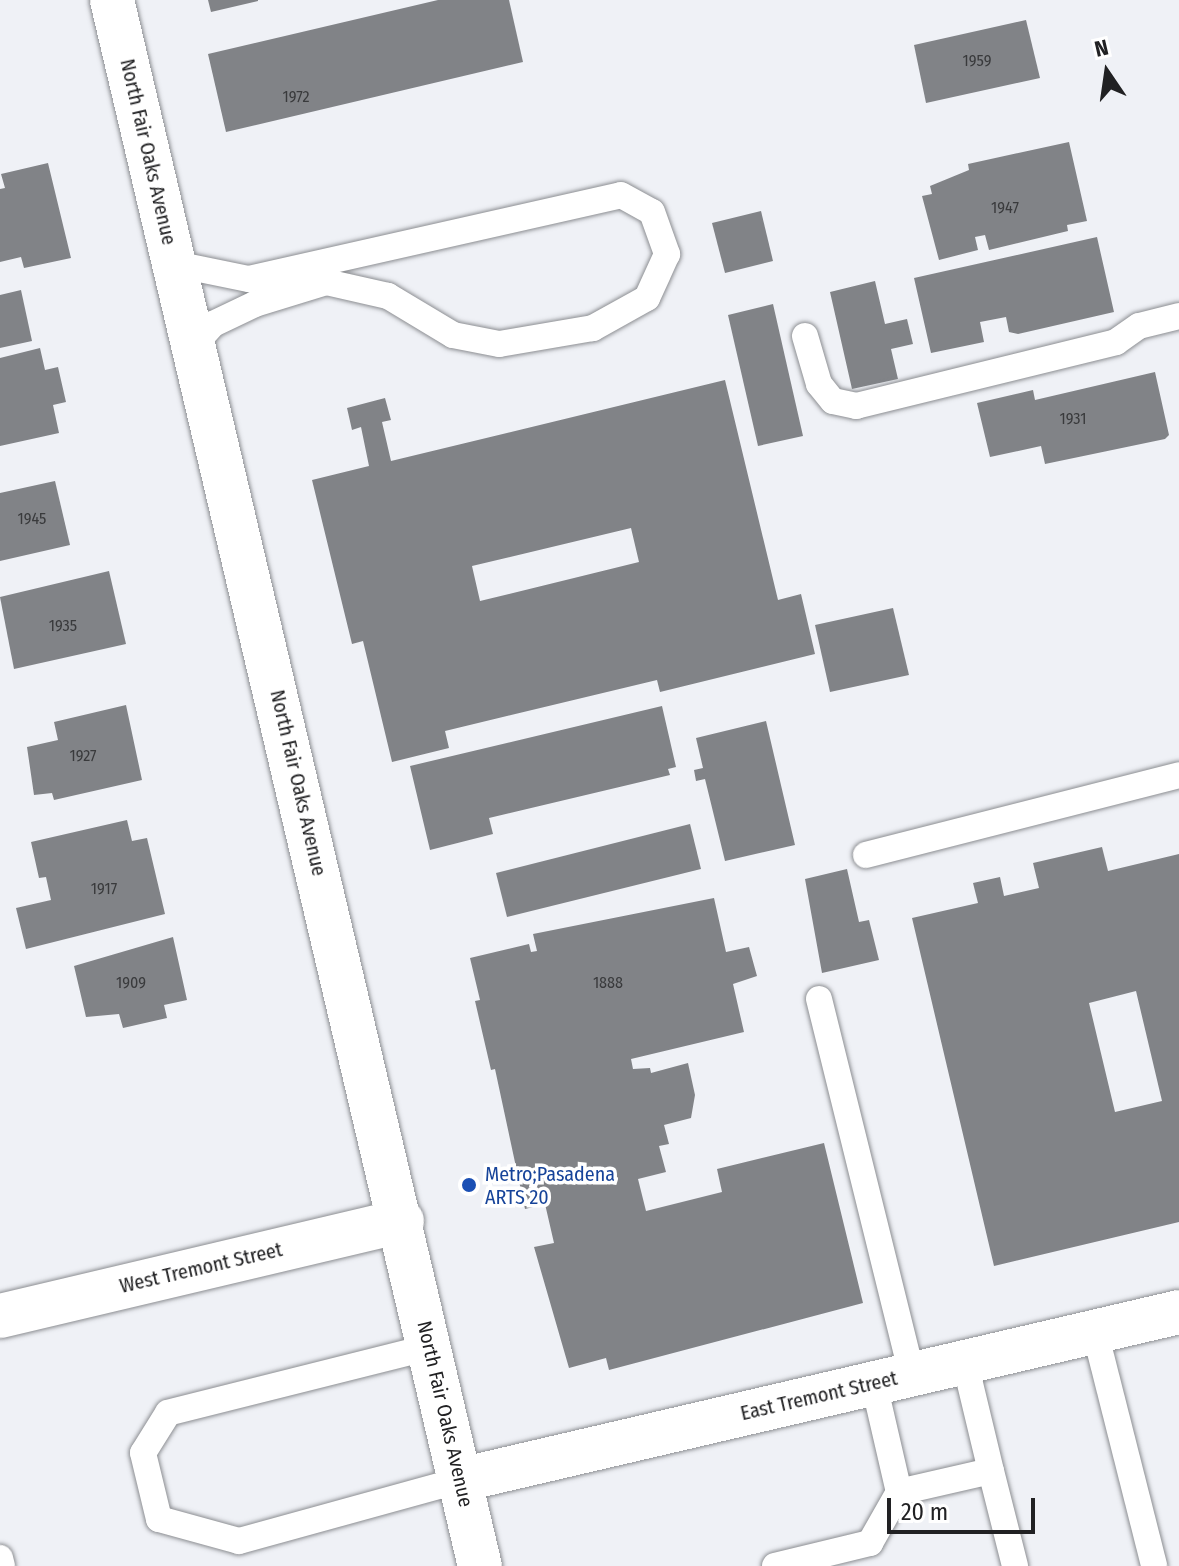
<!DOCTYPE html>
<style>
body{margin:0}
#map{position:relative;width:1179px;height:1566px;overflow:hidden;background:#eff1f6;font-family:"Fira Sans Condensed",sans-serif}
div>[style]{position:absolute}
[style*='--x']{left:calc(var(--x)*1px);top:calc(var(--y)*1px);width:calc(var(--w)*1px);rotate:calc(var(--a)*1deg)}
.building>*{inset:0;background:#818387}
.roads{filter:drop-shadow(0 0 2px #8c8e92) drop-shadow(0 0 2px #8c8e92)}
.lane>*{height:26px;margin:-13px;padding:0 13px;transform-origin:13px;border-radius:13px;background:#fff}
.street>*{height:44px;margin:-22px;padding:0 22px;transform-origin:22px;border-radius:22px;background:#fff}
.primary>*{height:44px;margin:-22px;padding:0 22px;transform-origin:22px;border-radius:22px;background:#fff}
.dots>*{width:22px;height:22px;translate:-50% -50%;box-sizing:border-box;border:4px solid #fff;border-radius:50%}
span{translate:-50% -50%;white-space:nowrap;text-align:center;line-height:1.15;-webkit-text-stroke:7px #fff;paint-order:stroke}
.number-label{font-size:16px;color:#393a3c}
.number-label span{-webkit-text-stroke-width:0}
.street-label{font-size:20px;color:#212123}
.transit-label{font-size:20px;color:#164399}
.left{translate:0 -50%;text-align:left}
.north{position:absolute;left:1067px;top:32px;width:80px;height:80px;-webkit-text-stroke:6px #fff;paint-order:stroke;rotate:347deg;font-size:22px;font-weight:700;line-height:32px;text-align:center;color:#212123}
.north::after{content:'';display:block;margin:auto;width:28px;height:36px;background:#212123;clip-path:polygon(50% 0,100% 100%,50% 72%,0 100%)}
.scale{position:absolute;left:887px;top:1498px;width:148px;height:36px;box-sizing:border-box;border:4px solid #212123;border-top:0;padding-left:10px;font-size:24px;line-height:28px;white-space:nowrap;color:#212123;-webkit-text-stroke:6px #fff;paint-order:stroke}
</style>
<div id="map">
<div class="building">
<i style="clip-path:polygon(208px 0,258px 0,258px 1px,211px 12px)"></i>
<i style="clip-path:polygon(438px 0,509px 0,523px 62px,226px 132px,208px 54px)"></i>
<i style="clip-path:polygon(1026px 20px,1040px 78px,926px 103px,914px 45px)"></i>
<i style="clip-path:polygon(1069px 142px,1087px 221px,1067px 225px,1068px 231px,989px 250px,985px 235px,975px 237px,978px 250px,939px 260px,922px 196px,932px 194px,930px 186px,969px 170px,968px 164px)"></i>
<i style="clip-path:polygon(48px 163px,71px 258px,24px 268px,21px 257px,0 262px,0 189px,5px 188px,1px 174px)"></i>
<i style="clip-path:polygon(761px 211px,773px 261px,725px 273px,712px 223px)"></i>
<i style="clip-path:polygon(1097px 237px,1114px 312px,1018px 334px,1009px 332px,1006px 317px,980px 322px,984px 342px,931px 353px,914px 278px)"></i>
<i style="clip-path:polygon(875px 281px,885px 324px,907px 319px,913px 344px,891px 349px,898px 379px,852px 389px,830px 292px)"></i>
<i style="clip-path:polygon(21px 290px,32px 341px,0 348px,0 295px)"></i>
<i style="clip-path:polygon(773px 304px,803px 436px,758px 446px,728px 315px)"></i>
<i style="clip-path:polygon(40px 348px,45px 370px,58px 367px,66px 402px,53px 405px,59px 433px,0 446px,0 358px)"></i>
<i style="clip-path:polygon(1155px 372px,1169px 435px,1165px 439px,1045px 464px,1041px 446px,990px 457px,977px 403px,1033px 390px,1035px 400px)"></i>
<i style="clip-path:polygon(evenodd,725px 380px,778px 600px,801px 594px,815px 654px,660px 692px,657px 680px,445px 731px,449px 748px,392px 762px,363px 641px,352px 644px,312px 480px,369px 466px,361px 427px,352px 430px,347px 408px,385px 398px,391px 420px,382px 422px,391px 461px,725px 380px,631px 528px,639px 562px,480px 601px,472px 566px,631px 528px)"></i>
<i style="clip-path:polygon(55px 481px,70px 545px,0 561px,0 493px)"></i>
<i style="clip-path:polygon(109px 571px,126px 644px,14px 669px,0 597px)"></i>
<i style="clip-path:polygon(893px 608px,909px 675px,830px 692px,815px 625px)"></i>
<i style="clip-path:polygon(126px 705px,142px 780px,54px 800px,52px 793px,34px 795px,27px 747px,58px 740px,54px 722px)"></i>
<i style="clip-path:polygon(662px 706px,676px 767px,668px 769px,670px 775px,489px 818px,493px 834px,430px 850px,410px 766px)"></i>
<i style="clip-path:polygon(766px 721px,795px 845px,725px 861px,705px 779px,696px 781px,694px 770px,703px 768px,696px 738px)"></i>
<i style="clip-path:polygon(127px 820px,132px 841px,147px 838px,165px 914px,26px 949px,16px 908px,51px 900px,46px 877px,39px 878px,31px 842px)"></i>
<i style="clip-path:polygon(690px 824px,701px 869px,507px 917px,496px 873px)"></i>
<i style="clip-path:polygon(evenodd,1102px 847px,1108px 871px,1179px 854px,1179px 1222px,994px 1266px,912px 918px,978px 903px,973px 883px,1000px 877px,1004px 896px,1039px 888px,1033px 863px,1102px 847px,1136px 991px,1162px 1101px,1115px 1112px,1089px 1003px,1136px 991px)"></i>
<i style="clip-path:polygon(847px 869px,859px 922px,869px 920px,879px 960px,822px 973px,805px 879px)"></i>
<i style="clip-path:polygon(714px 898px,726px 952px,749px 947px,757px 976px,733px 984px,744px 1032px,631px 1059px,633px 1069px,650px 1068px,651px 1073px,688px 1063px,695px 1095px,691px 1118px,664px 1125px,669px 1144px,659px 1146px,666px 1172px,638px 1179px,646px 1211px,722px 1192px,717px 1169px,824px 1143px,863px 1303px,609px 1370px,606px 1358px,569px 1368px,534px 1247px,554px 1243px,545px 1204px,525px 1209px,495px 1069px,491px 1070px,475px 1001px,480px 1000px,470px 958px,529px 944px,531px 952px,537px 951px,533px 934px)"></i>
<i style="clip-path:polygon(173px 937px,187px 1000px,164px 1005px,167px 1018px,123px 1028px,119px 1014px,86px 1017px,74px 966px)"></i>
</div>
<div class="roads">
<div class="lane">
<i style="--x:175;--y:264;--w:76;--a:11.5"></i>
<i style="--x:249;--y:279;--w:381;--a:-12.7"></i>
<i style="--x:621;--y:195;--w:35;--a:29"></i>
<i style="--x:652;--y:212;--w:45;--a:70.3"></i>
<i style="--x:667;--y:254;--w:48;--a:114.4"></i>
<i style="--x:647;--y:298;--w:62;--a:150.9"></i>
<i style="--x:593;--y:328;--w:95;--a:170.3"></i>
<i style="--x:499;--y:344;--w:47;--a:-168.9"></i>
<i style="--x:453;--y:335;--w:76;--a:-149"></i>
<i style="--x:388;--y:296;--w:64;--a:-167.3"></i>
<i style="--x:326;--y:282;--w:74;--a:162.8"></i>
<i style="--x:255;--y:304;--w:47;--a:154.5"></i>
<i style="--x:213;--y:324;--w:28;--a:132"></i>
<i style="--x:805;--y:336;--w:50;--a:73.7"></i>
<i style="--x:819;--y:384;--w:22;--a:51"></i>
<i style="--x:833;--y:401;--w:24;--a:12"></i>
<i style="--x:856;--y:406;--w:268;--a:-13.8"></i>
<i style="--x:1116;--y:342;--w:28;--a:-35"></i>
<i style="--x:1139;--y:326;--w:41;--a:-14"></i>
<i style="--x:866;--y:855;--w:323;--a:-14.3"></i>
<i style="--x:819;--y:999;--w:387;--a:76.1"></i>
<i style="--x:1095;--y:1332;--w:241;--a:75.8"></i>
<i style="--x:430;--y:1347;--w:270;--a:165.9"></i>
<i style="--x:168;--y:1413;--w:47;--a:122"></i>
<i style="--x:143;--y:1453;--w:68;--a:76.4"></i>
<i style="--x:159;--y:1519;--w:83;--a:15.4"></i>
<i style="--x:239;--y:1541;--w:229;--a:-15.4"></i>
<i style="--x:874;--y:1384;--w:111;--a:77"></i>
<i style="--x:899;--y:1492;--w:94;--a:-12.9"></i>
<i style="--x:991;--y:1471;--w:111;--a:-103.5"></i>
<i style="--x:991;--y:1471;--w:98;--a:75.8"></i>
<i style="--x:0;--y:1558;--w:8;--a:76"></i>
<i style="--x:775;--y:1566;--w:98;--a:-13.6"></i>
<i style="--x:870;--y:1543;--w:59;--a:-60.4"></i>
</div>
<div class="street">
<i style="--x:0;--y:1316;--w:413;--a:-13.3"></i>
<i style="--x:460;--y:1480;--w:738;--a:-13.15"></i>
</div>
<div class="primary">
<i style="--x:112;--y:0;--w:1609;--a:76.78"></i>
</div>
</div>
<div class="dots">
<i style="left:469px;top:1185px;background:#1a4fb4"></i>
</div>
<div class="number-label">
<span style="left:977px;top:61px">1959</span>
<span style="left:296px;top:97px">1972</span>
<span style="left:1005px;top:208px">1947</span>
<span style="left:1073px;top:419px">1931</span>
<span style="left:32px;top:519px">1945</span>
<span style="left:63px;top:626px">1935</span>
<span style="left:83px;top:756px">1927</span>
<span style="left:104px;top:889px">1917</span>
<span style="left:131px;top:983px">1909</span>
<span style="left:608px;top:983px">1888</span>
</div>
<div class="street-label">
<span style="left:148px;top:152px;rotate:77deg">North Fair Oaks Avenue</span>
<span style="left:298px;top:783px;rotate:77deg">North Fair Oaks Avenue</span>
<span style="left:201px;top:1268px;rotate:-13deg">West Tremont Street</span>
<span style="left:819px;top:1396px;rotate:-13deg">East Tremont Street</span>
<span style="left:445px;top:1414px;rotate:77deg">North Fair Oaks Avenue</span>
</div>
<div class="transit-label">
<span class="left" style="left:485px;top:1186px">Metro;Pasadena<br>ARTS 20</span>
</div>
<div class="north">N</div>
<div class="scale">20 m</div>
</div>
